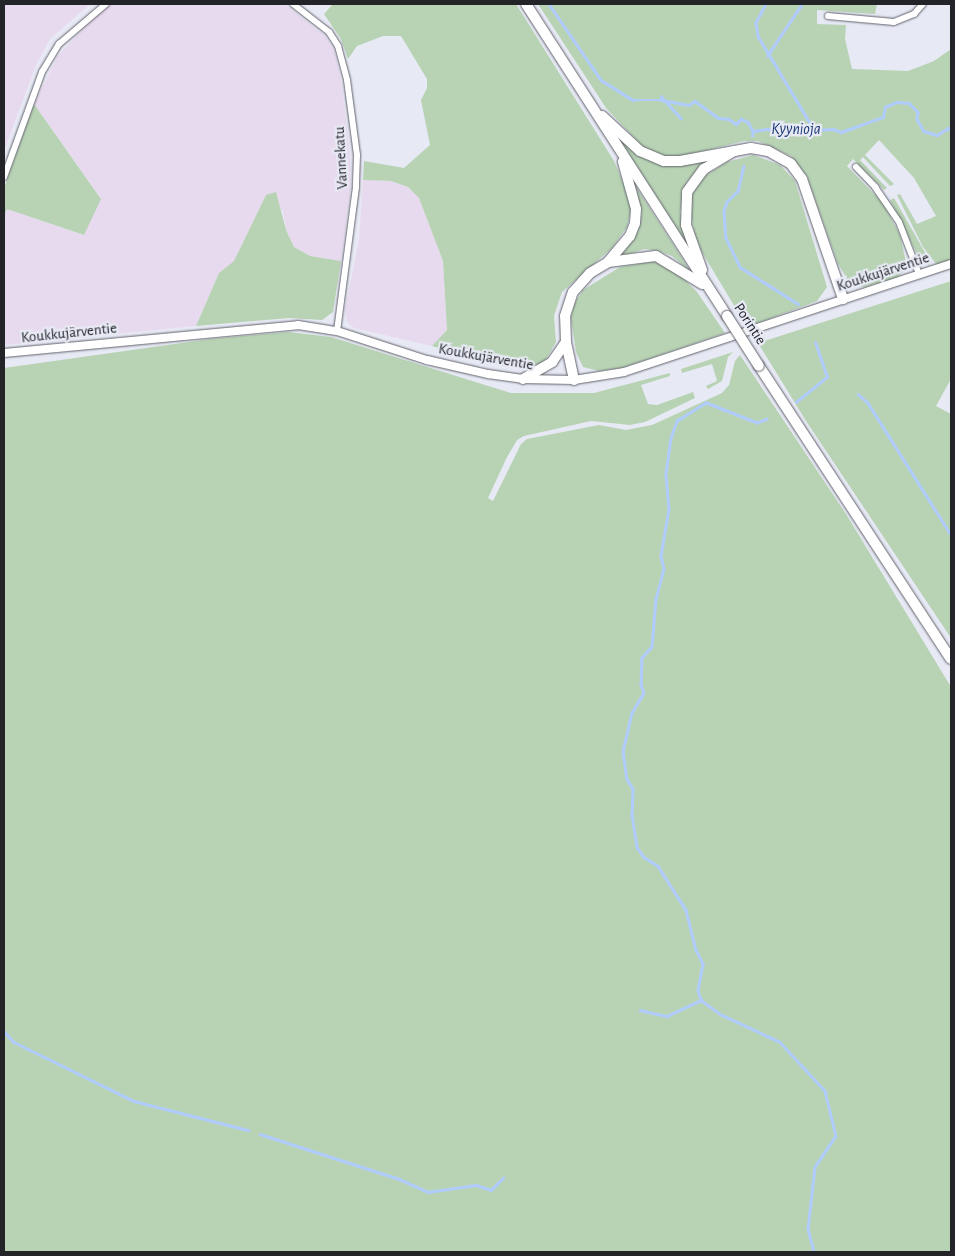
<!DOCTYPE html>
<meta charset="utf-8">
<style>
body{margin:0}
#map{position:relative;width:955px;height:1256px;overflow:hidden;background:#e7e9f4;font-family:"Alegreya Sans",sans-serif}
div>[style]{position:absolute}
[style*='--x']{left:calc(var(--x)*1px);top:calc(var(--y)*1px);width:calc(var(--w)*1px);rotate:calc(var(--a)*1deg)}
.industrial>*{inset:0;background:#e8daee}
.green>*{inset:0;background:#b8d3b4}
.stream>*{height:2.5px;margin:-1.25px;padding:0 1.25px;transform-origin:1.25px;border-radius:1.25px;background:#b0ccfe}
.roads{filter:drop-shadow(0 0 1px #61636c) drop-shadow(0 0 1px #61636c)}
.minor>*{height:6px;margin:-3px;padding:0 3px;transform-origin:3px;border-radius:3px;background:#fff}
.tertiary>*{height:8px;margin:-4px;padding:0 4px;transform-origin:4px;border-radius:4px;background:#fff}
.trunk>*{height:10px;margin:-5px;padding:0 5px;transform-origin:5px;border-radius:5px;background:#fff}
.bridges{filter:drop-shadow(0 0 1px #61636c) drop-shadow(0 0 1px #61636c)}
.trunk-bridge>*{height:10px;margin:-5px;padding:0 5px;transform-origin:5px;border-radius:5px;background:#fff}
span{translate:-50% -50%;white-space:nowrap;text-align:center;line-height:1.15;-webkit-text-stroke:4.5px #e7e9f4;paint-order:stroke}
.street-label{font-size:15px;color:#232428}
.water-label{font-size:16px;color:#1b3a74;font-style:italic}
.frame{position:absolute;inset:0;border:5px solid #232428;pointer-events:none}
</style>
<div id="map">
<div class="industrial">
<i style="clip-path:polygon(4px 4px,90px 4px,50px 39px,36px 65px,4px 151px)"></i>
<i style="clip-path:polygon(111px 4px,284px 4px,325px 36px,334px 50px,341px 80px,350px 154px,351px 185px,341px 261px,310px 256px,294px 247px,286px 230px,283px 211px,266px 195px,234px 261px,219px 273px,196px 326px,4px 345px,4px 216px,7px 209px,83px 235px,101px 198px,34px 104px,58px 56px,93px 18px)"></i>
<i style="clip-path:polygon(363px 180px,391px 181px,408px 187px,419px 197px,443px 261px,447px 330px,432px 346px,354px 328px,347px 322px,345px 309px,359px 240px)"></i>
</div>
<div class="green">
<i style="clip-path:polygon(333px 4px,516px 4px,614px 161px,629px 196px,631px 210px,627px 227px,612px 248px,562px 292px,554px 316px,556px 342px,545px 361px,537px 365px,502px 366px,432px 346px,447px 330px,443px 261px,419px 198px,408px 187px,391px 181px,363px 180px,364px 161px,404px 168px,430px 145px,421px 100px,427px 88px,427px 79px,401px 36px,383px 36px,357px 46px,348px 59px,341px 39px,324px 14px)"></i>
<i style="clip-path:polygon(538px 4px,877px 4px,875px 14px,817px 10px,817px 24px,846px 25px,845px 39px,852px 69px,908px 71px,934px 61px,951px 49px,951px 260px,937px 265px,923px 247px,897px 195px,900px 194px,917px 224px,936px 216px,914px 178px,879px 140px,865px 155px,894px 184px,890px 186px,863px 157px,860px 160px,887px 188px,884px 190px,853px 159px,847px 166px,883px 203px,900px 235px,907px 267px,897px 278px,864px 287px,851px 285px,838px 264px,807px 176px,791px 156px,758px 141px,744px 141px,683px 156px,662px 156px,643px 147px,606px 108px)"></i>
<i style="clip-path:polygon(34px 104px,101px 199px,84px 235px,7px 209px,4px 216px,4px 188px)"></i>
<i style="clip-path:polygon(617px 135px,632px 150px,659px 165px,674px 166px,726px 153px,698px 169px,686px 183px,680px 212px,688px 246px)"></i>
<i style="clip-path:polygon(753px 155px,780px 165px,795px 181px,827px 287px,817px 301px,747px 327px,697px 244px,689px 206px,696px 186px,703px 177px,727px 162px)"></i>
<i style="clip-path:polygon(636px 187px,691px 272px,672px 256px,659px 251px,645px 249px,617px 257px,632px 242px,639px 228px,642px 214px)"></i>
<i style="clip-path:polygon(276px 192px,286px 230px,294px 247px,310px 256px,341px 261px,333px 312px,322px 320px,289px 318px,196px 326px,219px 273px,234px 261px,266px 195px)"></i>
<i style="clip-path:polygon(894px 198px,927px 256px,930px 266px,916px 252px,890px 200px)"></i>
<i style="clip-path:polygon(655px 261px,683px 278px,697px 292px,725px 333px,622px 368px,599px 371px,583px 367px,576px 352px,571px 318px,574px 304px,583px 290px,620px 267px)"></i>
<i style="clip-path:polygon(951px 281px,951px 379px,936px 406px,951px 414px,951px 638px,806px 421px,758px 343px)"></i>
<i style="clip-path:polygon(288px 332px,331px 337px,511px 393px,594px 393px,670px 373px,670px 376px,641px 385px,648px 404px,657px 405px,693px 392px,695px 398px,645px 422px,630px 425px,591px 421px,524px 436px,517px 440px,507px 457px,488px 498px,493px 501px,521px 444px,527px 439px,599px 425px,626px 430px,652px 425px,722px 393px,729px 385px,735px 361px,740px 355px,846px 514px,951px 687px,951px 1252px,4px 1252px,4px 368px,210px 339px)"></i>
<i style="clip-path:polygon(733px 352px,728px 357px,722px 381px,708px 389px,706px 386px,717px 381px,712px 364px,682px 373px,681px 369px)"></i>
</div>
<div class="stream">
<i style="--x:549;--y:4;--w:92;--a:55.6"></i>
<i style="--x:601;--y:80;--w:38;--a:32"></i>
<i style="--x:633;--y:100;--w:28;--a:0"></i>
<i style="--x:661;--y:100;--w:28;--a:10"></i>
<i style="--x:689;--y:105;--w:7;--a:-34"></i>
<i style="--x:695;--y:101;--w:29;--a:36"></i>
<i style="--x:718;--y:118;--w:11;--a:5"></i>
<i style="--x:729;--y:119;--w:9;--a:36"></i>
<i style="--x:736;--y:124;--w:7;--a:-45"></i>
<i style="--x:741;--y:119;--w:8;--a:23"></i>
<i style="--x:748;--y:122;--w:10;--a:61"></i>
<i style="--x:753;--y:131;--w:15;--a:-8"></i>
<i style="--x:768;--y:129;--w:10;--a:17"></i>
<i style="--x:778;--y:132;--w:55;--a:-3.1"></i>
<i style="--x:833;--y:129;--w:9;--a:21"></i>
<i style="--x:841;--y:132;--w:45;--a:-19.7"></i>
<i style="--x:883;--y:117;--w:10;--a:-79"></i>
<i style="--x:885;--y:107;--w:13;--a:-23"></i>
<i style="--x:897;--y:102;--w:12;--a:5"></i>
<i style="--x:909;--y:103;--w:13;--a:45"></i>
<i style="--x:918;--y:112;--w:7;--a:98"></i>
<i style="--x:917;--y:119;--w:14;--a:60"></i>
<i style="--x:924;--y:131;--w:14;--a:17"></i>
<i style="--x:937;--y:135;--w:13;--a:-32"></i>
<i style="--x:948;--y:128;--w:4;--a:34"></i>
<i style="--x:766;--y:4;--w:21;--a:118"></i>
<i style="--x:756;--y:23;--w:13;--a:81"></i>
<i style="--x:758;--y:36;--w:107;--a:59.1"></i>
<i style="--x:767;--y:56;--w:63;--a:-56.1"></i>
<i style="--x:661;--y:96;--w:30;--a:48"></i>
<i style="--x:752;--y:136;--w:5;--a:-79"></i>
<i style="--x:744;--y:166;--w:26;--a:103"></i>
<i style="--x:738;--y:191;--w:16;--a:135"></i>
<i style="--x:727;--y:202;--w:9;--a:108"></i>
<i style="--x:724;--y:211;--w:27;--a:86"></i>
<i style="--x:726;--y:238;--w:32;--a:64"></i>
<i style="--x:740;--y:267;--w:69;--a:32.5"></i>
<i style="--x:858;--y:394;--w:13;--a:42"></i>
<i style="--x:868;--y:403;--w:156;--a:57.8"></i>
<i style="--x:796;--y:402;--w:40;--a:-39"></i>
<i style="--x:827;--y:377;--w:36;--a:-109"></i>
<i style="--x:767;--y:419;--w:11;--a:158"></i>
<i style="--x:757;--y:423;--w:55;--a:-158.6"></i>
<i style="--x:706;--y:403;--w:34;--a:148"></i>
<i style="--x:677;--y:421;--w:18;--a:109"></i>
<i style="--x:671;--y:438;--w:37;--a:98"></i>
<i style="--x:666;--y:475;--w:34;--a:85"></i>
<i style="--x:669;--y:509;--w:48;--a:99.7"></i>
<i style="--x:661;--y:556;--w:13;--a:77"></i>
<i style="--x:664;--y:569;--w:31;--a:105"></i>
<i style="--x:656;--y:599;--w:48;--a:94.8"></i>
<i style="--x:652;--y:647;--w:15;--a:132"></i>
<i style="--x:642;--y:658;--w:26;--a:92"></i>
<i style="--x:641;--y:684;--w:9;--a:72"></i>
<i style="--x:644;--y:693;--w:23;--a:121"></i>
<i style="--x:632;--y:713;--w:39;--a:103"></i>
<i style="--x:623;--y:751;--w:28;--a:82"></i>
<i style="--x:627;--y:779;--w:12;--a:59"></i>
<i style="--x:633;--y:789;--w:26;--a:92"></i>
<i style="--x:632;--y:815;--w:32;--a:81"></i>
<i style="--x:637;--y:847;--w:12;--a:55"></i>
<i style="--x:644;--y:857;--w:17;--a:33"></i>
<i style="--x:658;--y:866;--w:52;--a:57.5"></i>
<i style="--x:686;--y:910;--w:41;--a:76"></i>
<i style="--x:696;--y:950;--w:16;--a:63"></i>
<i style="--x:703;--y:964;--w:26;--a:101"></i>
<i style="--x:698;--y:990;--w:10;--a:73"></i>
<i style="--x:701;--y:1000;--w:24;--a:36"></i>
<i style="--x:720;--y:1014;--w:66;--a:25"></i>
<i style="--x:780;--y:1042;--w:67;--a:47.4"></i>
<i style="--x:825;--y:1091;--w:46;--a:76.3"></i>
<i style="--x:836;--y:1136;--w:37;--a:124"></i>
<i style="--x:815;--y:1167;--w:62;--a:96.4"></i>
<i style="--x:808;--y:1229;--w:24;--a:75"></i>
<i style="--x:640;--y:1010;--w:28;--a:13"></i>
<i style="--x:667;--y:1016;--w:38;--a:-25"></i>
<i style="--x:4;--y:1031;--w:15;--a:48"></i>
<i style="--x:14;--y:1042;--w:134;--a:26.2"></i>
<i style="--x:134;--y:1101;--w:118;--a:14.3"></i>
<i style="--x:260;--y:1134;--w:146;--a:17.9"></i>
<i style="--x:399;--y:1179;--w:32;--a:24"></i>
<i style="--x:428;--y:1192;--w:49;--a:-8.3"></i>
<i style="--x:476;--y:1185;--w:16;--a:18"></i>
<i style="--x:491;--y:1190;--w:17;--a:-45"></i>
</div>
<div class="roads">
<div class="minor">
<i style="--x:293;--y:4;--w:46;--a:37.9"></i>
<i style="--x:329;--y:32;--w:17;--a:57"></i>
<i style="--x:338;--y:46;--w:35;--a:75"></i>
<i style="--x:347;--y:80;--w:76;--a:82.4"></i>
<i style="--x:357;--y:155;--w:32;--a:92"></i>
<i style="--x:356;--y:187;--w:145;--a:97.5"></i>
<i style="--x:828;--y:16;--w:66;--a:5.2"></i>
<i style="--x:894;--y:22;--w:22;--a:-22"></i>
<i style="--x:914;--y:14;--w:13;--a:-48"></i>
<i style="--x:856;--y:167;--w:28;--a:46"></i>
<i style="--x:875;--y:187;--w:42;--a:55.6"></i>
<i style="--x:899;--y:222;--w:56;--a:69"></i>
<i style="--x:4;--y:177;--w:112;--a:-70.1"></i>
<i style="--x:42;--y:72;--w:33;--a:-59"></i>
<i style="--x:59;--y:44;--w:62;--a:-40.4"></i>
</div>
<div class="tertiary">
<i style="--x:4;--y:353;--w:295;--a:-5.4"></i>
<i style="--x:298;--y:325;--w:39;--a:9"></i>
<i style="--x:337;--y:331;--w:95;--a:17.9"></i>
<i style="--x:427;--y:360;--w:63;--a:12.9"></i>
<i style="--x:488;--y:374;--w:35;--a:8"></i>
<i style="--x:523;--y:379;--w:51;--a:1.1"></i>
<i style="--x:574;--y:380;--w:51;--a:-9.1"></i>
<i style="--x:624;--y:372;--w:344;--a:-18.3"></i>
</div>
<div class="trunk">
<i style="--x:526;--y:4;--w:371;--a:57.2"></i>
<i style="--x:602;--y:116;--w:52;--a:42.6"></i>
<i style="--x:640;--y:151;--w:26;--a:23"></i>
<i style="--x:664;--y:161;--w:16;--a:0"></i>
<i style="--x:680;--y:161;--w:72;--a:-10.4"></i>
<i style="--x:751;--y:148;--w:17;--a:10"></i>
<i style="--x:768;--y:151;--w:26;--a:29"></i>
<i style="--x:791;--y:164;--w:19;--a:54"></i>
<i style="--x:802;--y:179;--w:127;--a:71.1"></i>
<i style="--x:608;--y:262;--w:34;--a:-50"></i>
<i style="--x:630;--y:236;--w:14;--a:-69"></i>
<i style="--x:635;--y:223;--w:14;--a:-86"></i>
<i style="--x:636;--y:209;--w:49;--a:-105.5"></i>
<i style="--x:702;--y:270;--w:48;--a:-109.6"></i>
<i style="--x:686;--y:225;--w:33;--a:-88"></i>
<i style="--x:687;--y:192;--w:29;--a:-54"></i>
<i style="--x:704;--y:169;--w:35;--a:-31"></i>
<i style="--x:759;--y:366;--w:350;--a:56.8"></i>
<i style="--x:523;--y:379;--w:34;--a:-30"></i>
<i style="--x:552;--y:362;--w:24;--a:-55"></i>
<i style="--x:574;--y:380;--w:39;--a:-102"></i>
<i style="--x:566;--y:342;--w:26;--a:-92"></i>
<i style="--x:565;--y:316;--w:25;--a:-72"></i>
<i style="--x:573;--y:292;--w:25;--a:-48"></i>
<i style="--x:590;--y:273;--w:21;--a:-31"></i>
<i style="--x:608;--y:262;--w:48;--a:-7.1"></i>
<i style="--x:656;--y:256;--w:54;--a:31.3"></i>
</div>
</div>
<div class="bridges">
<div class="trunk-bridge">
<i style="--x:727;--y:316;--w:59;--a:57.4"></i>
</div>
</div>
<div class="street-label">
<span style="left:341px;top:158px;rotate:-93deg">Vannekatu</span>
<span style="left:883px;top:272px;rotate:-18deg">Koukkujärventie</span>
<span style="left:750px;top:324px;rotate:57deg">Porintie</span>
<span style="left:69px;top:333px;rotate:-6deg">Koukkujärventie</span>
<span style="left:486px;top:357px;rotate:10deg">Koukkujärventie</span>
</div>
<div class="water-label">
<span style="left:796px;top:129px">Kyynioja</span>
</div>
<div class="frame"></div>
</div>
